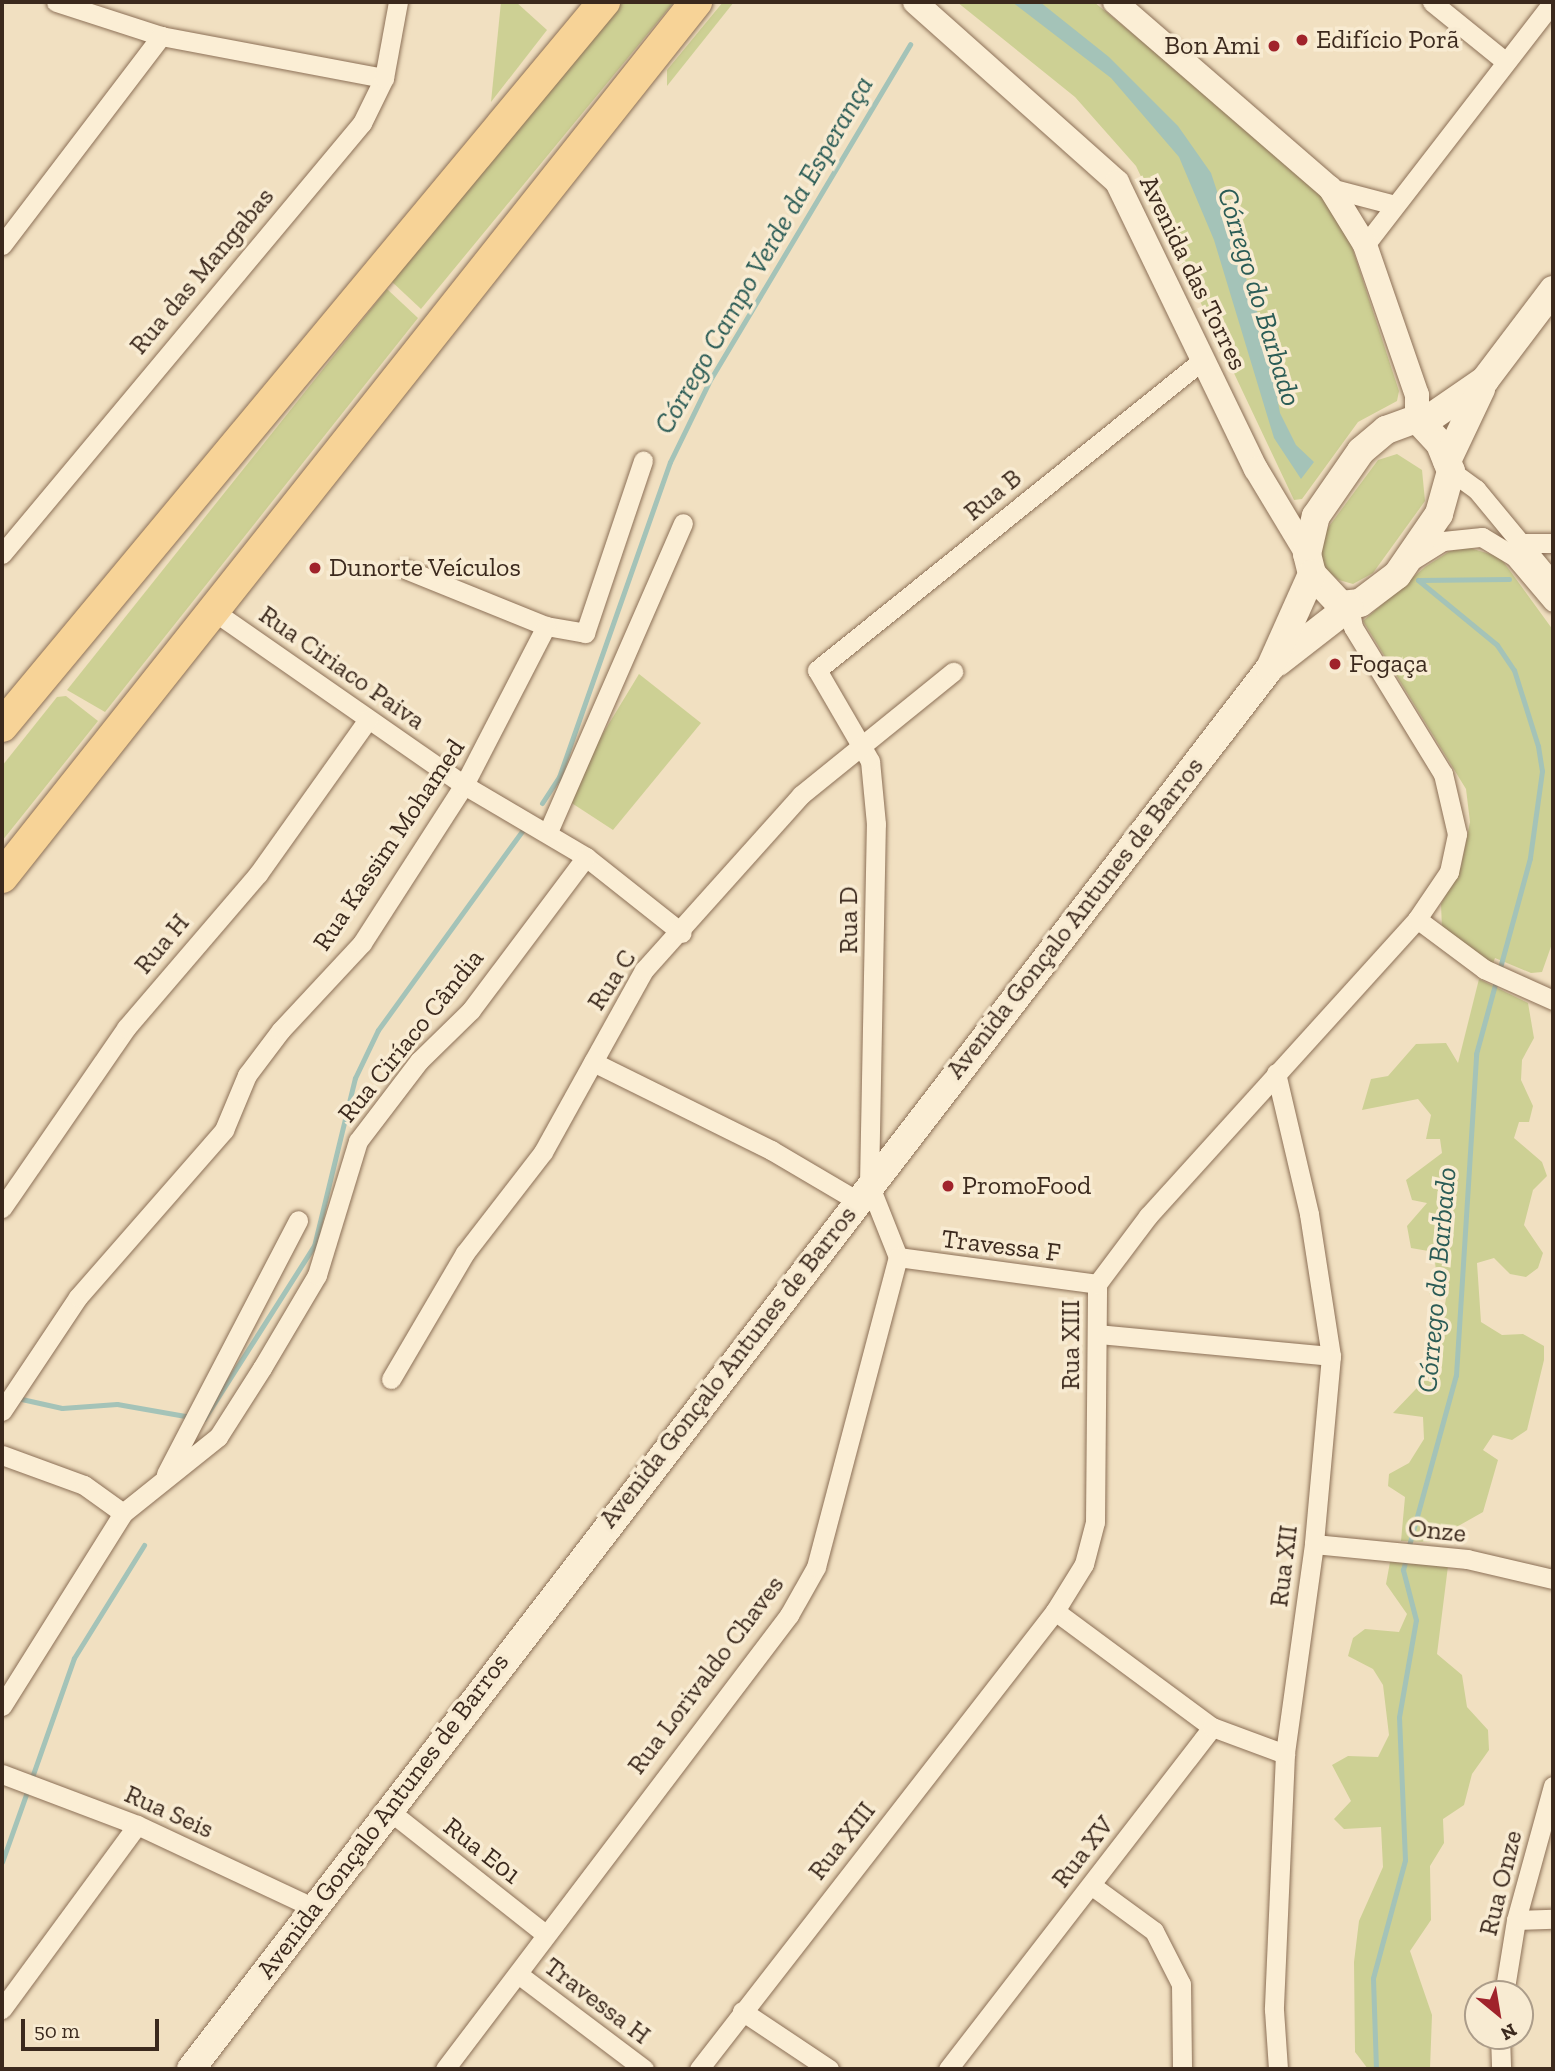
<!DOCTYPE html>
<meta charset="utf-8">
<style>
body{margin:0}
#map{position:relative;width:1555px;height:2071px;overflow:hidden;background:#f1e0c1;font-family:"Zilla Slab",serif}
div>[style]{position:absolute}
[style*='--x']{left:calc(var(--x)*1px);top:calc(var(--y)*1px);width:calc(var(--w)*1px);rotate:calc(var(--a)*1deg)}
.green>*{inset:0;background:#cdd094}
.water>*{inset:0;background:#a4c3b8}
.stream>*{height:5px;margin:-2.5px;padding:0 2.5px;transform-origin:2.5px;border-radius:2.5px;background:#a4c3b8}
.roads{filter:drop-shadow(0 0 2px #8c7057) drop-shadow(0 0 2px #8c7057)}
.minor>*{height:19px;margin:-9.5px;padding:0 9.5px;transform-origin:9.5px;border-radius:9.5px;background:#fbeed5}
.tertiary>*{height:24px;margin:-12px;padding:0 12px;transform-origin:12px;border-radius:12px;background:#fbeed5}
.secondary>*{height:28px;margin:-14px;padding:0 14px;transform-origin:14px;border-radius:14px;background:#fbeed5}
.primary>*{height:32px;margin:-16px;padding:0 16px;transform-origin:16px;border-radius:16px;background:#f7d397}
.dots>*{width:19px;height:19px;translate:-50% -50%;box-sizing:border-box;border:4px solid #f8ebd2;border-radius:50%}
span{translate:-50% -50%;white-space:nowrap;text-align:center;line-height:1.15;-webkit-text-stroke:7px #f8ebd2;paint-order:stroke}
.poi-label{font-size:26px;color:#3b291d}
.left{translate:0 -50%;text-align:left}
.right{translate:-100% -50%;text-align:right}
.street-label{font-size:26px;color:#3b291d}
.water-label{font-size:28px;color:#2b5c56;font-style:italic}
.frame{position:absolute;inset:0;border:4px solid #3b291d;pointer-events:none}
.north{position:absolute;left:1464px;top:1980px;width:70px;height:70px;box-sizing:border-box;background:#f8ebd2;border:2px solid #ac9d8a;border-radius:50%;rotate:150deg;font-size:19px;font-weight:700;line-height:28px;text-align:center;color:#3b291d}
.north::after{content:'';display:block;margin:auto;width:24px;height:32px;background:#a0232b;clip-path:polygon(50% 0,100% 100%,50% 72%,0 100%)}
.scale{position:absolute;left:21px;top:2019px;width:138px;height:32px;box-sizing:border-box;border:4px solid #3b291d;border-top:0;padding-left:9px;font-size:21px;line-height:24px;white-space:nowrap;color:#3b291d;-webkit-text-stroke:5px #f8ebd2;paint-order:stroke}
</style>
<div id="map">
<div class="green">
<i style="clip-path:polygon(501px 2px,516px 2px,547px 30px,491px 102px)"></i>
<i style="clip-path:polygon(622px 2px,674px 2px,421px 309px,390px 280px)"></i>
<i style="clip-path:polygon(723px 2px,734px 2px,667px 86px,667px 70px)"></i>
<i style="clip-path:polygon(957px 2px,1094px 2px,1311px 180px,1349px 238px,1399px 391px,1397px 401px,1358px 422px,1302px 499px,1294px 500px,1136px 166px,1075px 97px)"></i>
<i style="clip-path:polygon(387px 289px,418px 318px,105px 712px,67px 690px)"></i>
<i style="clip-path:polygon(1397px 454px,1422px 470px,1425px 501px,1373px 573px,1353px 584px,1339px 580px,1326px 571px,1320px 554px,1327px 529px,1378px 460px)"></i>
<i style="clip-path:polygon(1470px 548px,1500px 557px,1553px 630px,1553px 941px,1542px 972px,1531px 973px,1495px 958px,1492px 966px,1442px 929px,1441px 904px,1461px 867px,1470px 822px,1466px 789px,1363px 621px,1425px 567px,1450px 551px)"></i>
<i style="clip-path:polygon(639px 674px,701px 723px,613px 830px,564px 798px)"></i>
<i style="clip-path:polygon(66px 696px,98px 721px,2px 841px,2px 766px,57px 697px)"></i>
<i style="clip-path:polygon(1479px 979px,1528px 1003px,1534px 1038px,1522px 1060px,1521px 1080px,1533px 1106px,1529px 1122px,1519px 1122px,1514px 1138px,1542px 1162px,1547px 1176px,1533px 1190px,1524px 1225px,1543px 1253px,1538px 1268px,1526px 1277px,1510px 1274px,1494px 1258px,1477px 1263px,1481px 1322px,1502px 1335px,1523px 1334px,1544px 1346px,1544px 1360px,1527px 1430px,1512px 1440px,1493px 1435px,1483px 1450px,1498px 1460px,1483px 1512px,1430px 1542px,1401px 1541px,1405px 1497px,1388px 1486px,1389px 1474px,1409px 1463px,1424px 1439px,1423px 1417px,1393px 1413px,1435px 1369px,1446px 1298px,1429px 1294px,1437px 1281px,1434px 1252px,1411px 1248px,1407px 1226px,1427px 1203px,1412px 1200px,1406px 1180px,1442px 1153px,1440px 1139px,1426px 1139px,1431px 1115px,1418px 1099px,1362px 1110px,1371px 1079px,1388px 1076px,1416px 1044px,1446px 1043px,1458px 1063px)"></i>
<i style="clip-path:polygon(1390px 1562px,1448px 1566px,1437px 1654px,1462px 1675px,1467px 1707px,1488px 1730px,1489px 1750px,1472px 1774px,1464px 1805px,1443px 1819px,1444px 1843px,1430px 1866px,1431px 1920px,1410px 1951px,1432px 2015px,1430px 2069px,1368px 2069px,1355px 2052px,1354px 1962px,1359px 1921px,1383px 1867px,1381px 1827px,1344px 1829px,1334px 1819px,1351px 1801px,1332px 1765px,1348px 1756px,1378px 1757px,1389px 1735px,1383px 1685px,1373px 1669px,1348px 1656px,1353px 1638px,1365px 1629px,1399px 1632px,1407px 1614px,1386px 1584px)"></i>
</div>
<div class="water">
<i style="clip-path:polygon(1012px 2px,1040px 2px,1109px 57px,1178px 126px,1211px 173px,1267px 341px,1280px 413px,1296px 445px,1314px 462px,1301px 479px,1274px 438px,1214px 240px,1179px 157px,1111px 78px)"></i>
</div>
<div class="stream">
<i style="--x:1418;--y:580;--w:102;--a:39.4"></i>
<i style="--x:1497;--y:645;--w:30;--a:56"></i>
<i style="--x:1514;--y:670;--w:80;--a:72.5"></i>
<i style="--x:1538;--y:746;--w:25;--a:81"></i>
<i style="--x:1542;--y:771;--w:88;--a:97.9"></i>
<i style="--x:1530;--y:858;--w:117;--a:105.3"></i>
<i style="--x:1418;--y:580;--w:91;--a:-0.6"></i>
<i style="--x:542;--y:803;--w:31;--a:-57"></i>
<i style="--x:559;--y:777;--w:334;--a:-70.6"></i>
<i style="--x:670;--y:462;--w:91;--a:-64"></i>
<i style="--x:710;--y:380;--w:391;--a:-59.2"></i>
<i style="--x:17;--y:1398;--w:46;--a:12.5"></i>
<i style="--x:62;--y:1408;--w:55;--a:-4.2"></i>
<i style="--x:117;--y:1404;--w:75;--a:10"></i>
<i style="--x:204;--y:1419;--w:205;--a:-57.6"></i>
<i style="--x:314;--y:1246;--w:173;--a:-76.3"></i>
<i style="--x:355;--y:1078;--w:53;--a:-64.4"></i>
<i style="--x:378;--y:1030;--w:247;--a:-54.1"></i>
<i style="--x:1408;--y:1549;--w:180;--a:-74.6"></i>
<i style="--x:1456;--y:1375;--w:322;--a:-86.4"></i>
<i style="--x:1476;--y:1054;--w:76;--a:-74.7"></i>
<i style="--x:31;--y:1780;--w:129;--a:-70.6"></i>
<i style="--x:74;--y:1658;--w:133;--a:-58.2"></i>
<i style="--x:2;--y:1862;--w:77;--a:-70.4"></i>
<i style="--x:1376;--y:2069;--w:91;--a:-91.9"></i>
<i style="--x:1373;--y:1978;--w:122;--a:-74.8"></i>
<i style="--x:1405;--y:1860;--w:143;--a:-92.4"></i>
<i style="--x:1399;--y:1717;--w:98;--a:-80.1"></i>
<i style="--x:1416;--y:1620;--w:52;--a:-104.6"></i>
<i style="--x:1403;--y:1570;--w:11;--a:-75"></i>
</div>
<div class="roads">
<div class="minor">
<i style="--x:56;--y:2;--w:110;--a:17.9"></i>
<i style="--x:161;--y:36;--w:227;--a:10.7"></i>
<i style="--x:1432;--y:2;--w:95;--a:39"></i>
<i style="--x:1330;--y:188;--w:67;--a:14.7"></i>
<i style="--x:2;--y:245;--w:263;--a:-52.7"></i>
<i style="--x:1365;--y:245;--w:307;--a:-52.3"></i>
<i style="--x:1451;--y:471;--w:31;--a:36"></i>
<i style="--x:1476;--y:489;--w:121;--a:50.4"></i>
<i style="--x:1523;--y:543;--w:30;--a:0"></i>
<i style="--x:2;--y:554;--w:562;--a:-50.13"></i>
<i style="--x:362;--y:123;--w:50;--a:-63.9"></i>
<i style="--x:384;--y:78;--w:77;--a:-79.6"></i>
<i style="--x:1414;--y:559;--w:34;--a:-32"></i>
<i style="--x:1443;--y:541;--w:39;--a:-6"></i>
<i style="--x:1482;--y:537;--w:37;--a:31"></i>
<i style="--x:1514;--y:556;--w:60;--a:49.7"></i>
<i style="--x:405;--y:569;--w:152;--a:22"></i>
<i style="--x:546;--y:626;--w:40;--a:10"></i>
<i style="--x:585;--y:633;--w:182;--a:-71.4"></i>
<i style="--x:215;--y:612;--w:303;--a:34.8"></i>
<i style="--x:464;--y:785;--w:142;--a:30.5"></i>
<i style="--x:586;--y:857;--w:122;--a:38.4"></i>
<i style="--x:548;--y:832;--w:337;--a:-66.4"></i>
<i style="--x:1417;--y:919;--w:84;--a:36.7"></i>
<i style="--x:1484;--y:969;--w:76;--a:24.2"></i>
<i style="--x:593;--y:1062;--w:199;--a:26.3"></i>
<i style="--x:771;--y:1150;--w:99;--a:30.5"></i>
<i style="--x:1276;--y:1073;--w:145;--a:76.8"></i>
<i style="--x:1309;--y:1214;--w:144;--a:81.2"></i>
<i style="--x:1331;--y:1356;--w:189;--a:95.2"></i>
<i style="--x:1314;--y:1544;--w:212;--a:97.9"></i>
<i style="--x:1285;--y:1754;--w:256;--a:92.5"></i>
<i style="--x:1274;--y:2010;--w:59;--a:86.1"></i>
<i style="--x:2;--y:1208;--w:219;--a:-55.4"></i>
<i style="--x:126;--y:1028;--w:203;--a:-49.4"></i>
<i style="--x:258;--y:874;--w:190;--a:-54.6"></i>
<i style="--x:898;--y:1257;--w:79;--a:-111.7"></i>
<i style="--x:869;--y:1184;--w:360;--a:-88.9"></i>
<i style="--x:876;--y:824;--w:63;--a:-95.4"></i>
<i style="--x:870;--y:761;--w:105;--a:-120.2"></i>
<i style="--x:817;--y:670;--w:494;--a:-38.8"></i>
<i style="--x:898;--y:1257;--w:201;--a:7.7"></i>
<i style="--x:1098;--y:1334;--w:234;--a:5.4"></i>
<i style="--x:391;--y:1379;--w:146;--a:-59.6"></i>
<i style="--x:465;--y:1253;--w:128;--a:-52.3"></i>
<i style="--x:543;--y:1152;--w:208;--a:-61"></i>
<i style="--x:644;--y:970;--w:235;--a:-48.1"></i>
<i style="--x:801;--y:795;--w:196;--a:-39"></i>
<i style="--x:2;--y:1411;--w:137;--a:-56.3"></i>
<i style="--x:78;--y:1297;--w:222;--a:-48.8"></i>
<i style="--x:224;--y:1130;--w:60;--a:-67.3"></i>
<i style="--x:247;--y:1075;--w:56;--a:-52.9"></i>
<i style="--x:281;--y:1030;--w:119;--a:-47"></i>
<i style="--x:362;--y:943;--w:188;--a:-57.2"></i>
<i style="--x:464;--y:785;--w:179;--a:-62.7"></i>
<i style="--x:2;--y:1455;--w:87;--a:20.1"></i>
<i style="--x:84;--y:1485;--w:48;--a:35.7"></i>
<i style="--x:166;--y:1474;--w:286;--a:-62.5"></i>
<i style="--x:1314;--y:1544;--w:154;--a:5.6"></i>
<i style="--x:1467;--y:1559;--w:88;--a:13.1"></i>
<i style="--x:1055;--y:1611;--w:195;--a:36.5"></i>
<i style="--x:2;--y:1706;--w:228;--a:-57.9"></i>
<i style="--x:123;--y:1513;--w:122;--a:-38.7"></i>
<i style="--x:218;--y:1437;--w:82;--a:-57.5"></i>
<i style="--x:262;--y:1368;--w:108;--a:-59.4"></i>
<i style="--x:317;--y:1275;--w:140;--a:-73"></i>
<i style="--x:358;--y:1141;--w:101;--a:-52.7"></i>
<i style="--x:419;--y:1061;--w:73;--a:-44.4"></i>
<i style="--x:471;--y:1010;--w:191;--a:-53.1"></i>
<i style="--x:2;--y:1774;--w:144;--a:20.7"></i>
<i style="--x:137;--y:1825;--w:193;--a:25.1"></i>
<i style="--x:387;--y:1809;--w:200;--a:38.3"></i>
<i style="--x:1091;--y:1885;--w:78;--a:36.1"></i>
<i style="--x:1154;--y:1931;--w:59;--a:63"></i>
<i style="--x:1181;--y:1984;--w:85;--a:89.3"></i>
<i style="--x:1516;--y:1920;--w:37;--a:-2"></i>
<i style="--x:518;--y:1974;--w:158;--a:37"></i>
<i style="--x:1504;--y:1994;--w:75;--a:-80.8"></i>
<i style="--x:1516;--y:1920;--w:139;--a:-74.6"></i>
<i style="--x:2;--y:2009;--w:228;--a:-53.7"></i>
<i style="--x:742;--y:2011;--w:105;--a:33.7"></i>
<i style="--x:1500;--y:2036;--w:33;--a:88"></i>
<i style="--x:445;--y:2069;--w:570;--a:-52.85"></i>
<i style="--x:789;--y:1615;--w:55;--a:-60.6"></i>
<i style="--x:816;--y:1567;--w:321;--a:-75.2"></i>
<i style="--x:699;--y:2069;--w:580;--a:-52.14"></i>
<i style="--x:1055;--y:1611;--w:55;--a:-58.3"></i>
<i style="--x:1084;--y:1564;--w:43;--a:-75.3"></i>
<i style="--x:1095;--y:1522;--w:238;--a:-89.5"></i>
<i style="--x:1097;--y:1284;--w:85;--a:-53.1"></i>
<i style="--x:1148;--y:1216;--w:401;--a:-47.8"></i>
<i style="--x:1417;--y:919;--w:57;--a:-55.8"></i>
<i style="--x:1449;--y:872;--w:39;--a:-78"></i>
<i style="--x:1457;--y:834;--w:62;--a:-103.1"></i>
<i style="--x:1443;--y:774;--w:172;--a:-121.5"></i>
<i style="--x:1353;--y:627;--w:20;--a:-101"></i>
<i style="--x:948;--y:2069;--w:432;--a:-52.3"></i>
<i style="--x:1212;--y:1727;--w:78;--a:20.3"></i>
</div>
<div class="tertiary">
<i style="--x:915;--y:2;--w:271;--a:41.7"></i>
<i style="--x:1117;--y:182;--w:319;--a:64.2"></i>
<i style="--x:1256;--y:469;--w:99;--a:59"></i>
<i style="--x:1115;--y:2;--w:284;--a:40.9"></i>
<i style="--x:1330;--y:188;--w:67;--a:58.4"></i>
<i style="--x:1365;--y:245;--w:159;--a:70.9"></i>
<i style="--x:1417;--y:395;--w:24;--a:90"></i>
</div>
<div class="secondary">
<i style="--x:1417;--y:419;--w:34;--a:47"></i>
<i style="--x:1440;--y:444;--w:29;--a:68"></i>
<i style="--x:1451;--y:471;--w:45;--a:105.6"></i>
<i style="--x:1439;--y:514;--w:74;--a:124.5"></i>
<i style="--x:1397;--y:575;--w:46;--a:142.9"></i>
<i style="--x:1360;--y:603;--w:19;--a:174"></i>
<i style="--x:1341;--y:605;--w:42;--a:-133.1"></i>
<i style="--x:1312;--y:574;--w:21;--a:-104"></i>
<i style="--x:1307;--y:554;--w:39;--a:-77"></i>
<i style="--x:1316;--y:516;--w:79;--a:-55.3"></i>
<i style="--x:1361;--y:451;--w:33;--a:-40"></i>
<i style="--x:1386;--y:430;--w:33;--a:-20"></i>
<i style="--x:1424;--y:422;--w:74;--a:-34.5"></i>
<i style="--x:1485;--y:380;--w:113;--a:-52.9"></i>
<i style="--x:1447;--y:461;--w:80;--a:-64.7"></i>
<i style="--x:1278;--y:662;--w:90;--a:-37.8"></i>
<i style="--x:191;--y:2069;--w:1768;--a:-52.4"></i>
<i style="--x:1270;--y:668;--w:103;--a:-65.9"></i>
</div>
<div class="primary">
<i style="--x:2;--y:726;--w:942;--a:-50.26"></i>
<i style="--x:2;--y:877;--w:1117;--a:-51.58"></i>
</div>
</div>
<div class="dots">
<i style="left:1302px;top:40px;background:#a0232b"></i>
<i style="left:1274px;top:46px;background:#a0232b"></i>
<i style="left:315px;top:568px;background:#a0232b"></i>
<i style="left:1335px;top:664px;background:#a0232b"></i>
<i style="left:948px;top:1186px;background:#a0232b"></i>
</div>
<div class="poi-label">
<span class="left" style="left:1316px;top:40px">Edifício Porã</span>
<span class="right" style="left:1260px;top:46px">Bon Ami</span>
<span class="left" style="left:329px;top:568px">Dunorte Veículos</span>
<span class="left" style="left:1349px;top:664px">Fogaça</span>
<span class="left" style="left:962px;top:1186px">PromoFood</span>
</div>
<div class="street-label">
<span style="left:202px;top:271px;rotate:-50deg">Rua das Mangabas</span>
<span style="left:1193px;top:273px;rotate:64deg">Avenida das Torres</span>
<span style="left:993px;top:495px;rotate:-39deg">Rua B</span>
<span style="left:342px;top:668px;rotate:35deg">Rua Ciriaco Paiva</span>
<span style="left:389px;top:845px;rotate:-56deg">Rua Kassim Mohamed</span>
<span style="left:1075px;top:918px;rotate:-52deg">Avenida Gonçalo Antunes de Barros</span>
<span style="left:849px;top:920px;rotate:-90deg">Rua D</span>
<span style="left:162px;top:944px;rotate:-50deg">Rua H</span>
<span style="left:612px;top:980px;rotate:-57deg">Rua C</span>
<span style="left:411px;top:1036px;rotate:-51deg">Rua Ciríaco Cândia</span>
<span style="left:1001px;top:1246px;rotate:7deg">Travessa F</span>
<span style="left:1071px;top:1345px;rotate:-90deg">Rua XIII</span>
<span style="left:728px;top:1367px;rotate:-52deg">Avenida Gonçalo Antunes de Barros</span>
<span style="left:1437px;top:1531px;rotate:6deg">Onze</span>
<span style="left:1284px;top:1566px;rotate:-83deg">Rua XII</span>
<span style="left:706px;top:1675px;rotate:-53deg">Rua Lorivaldo Chaves</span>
<span style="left:169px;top:1812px;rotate:24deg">Rua Seis</span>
<span style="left:383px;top:1816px;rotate:-53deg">Avenida Gonçalo Antunes de Barros</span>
<span style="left:842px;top:1841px;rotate:-52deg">Rua XIII</span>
<span style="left:482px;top:1851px;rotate:38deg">Rua E01</span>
<span style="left:1083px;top:1852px;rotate:-52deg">Rua XV</span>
<span style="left:1501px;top:1883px;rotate:-76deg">Rua Onze</span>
<span style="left:597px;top:2001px;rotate:37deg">Travessa H</span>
</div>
<div class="water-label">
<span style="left:764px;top:255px;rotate:-60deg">Córrego Campo Verde da Esperança</span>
<span style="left:1259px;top:297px;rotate:73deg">Córrego do Barbado</span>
<span style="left:1437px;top:1280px;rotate:-85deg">Córrego do Barbado</span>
</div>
<div class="frame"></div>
<div class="north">N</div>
<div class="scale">50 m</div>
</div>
